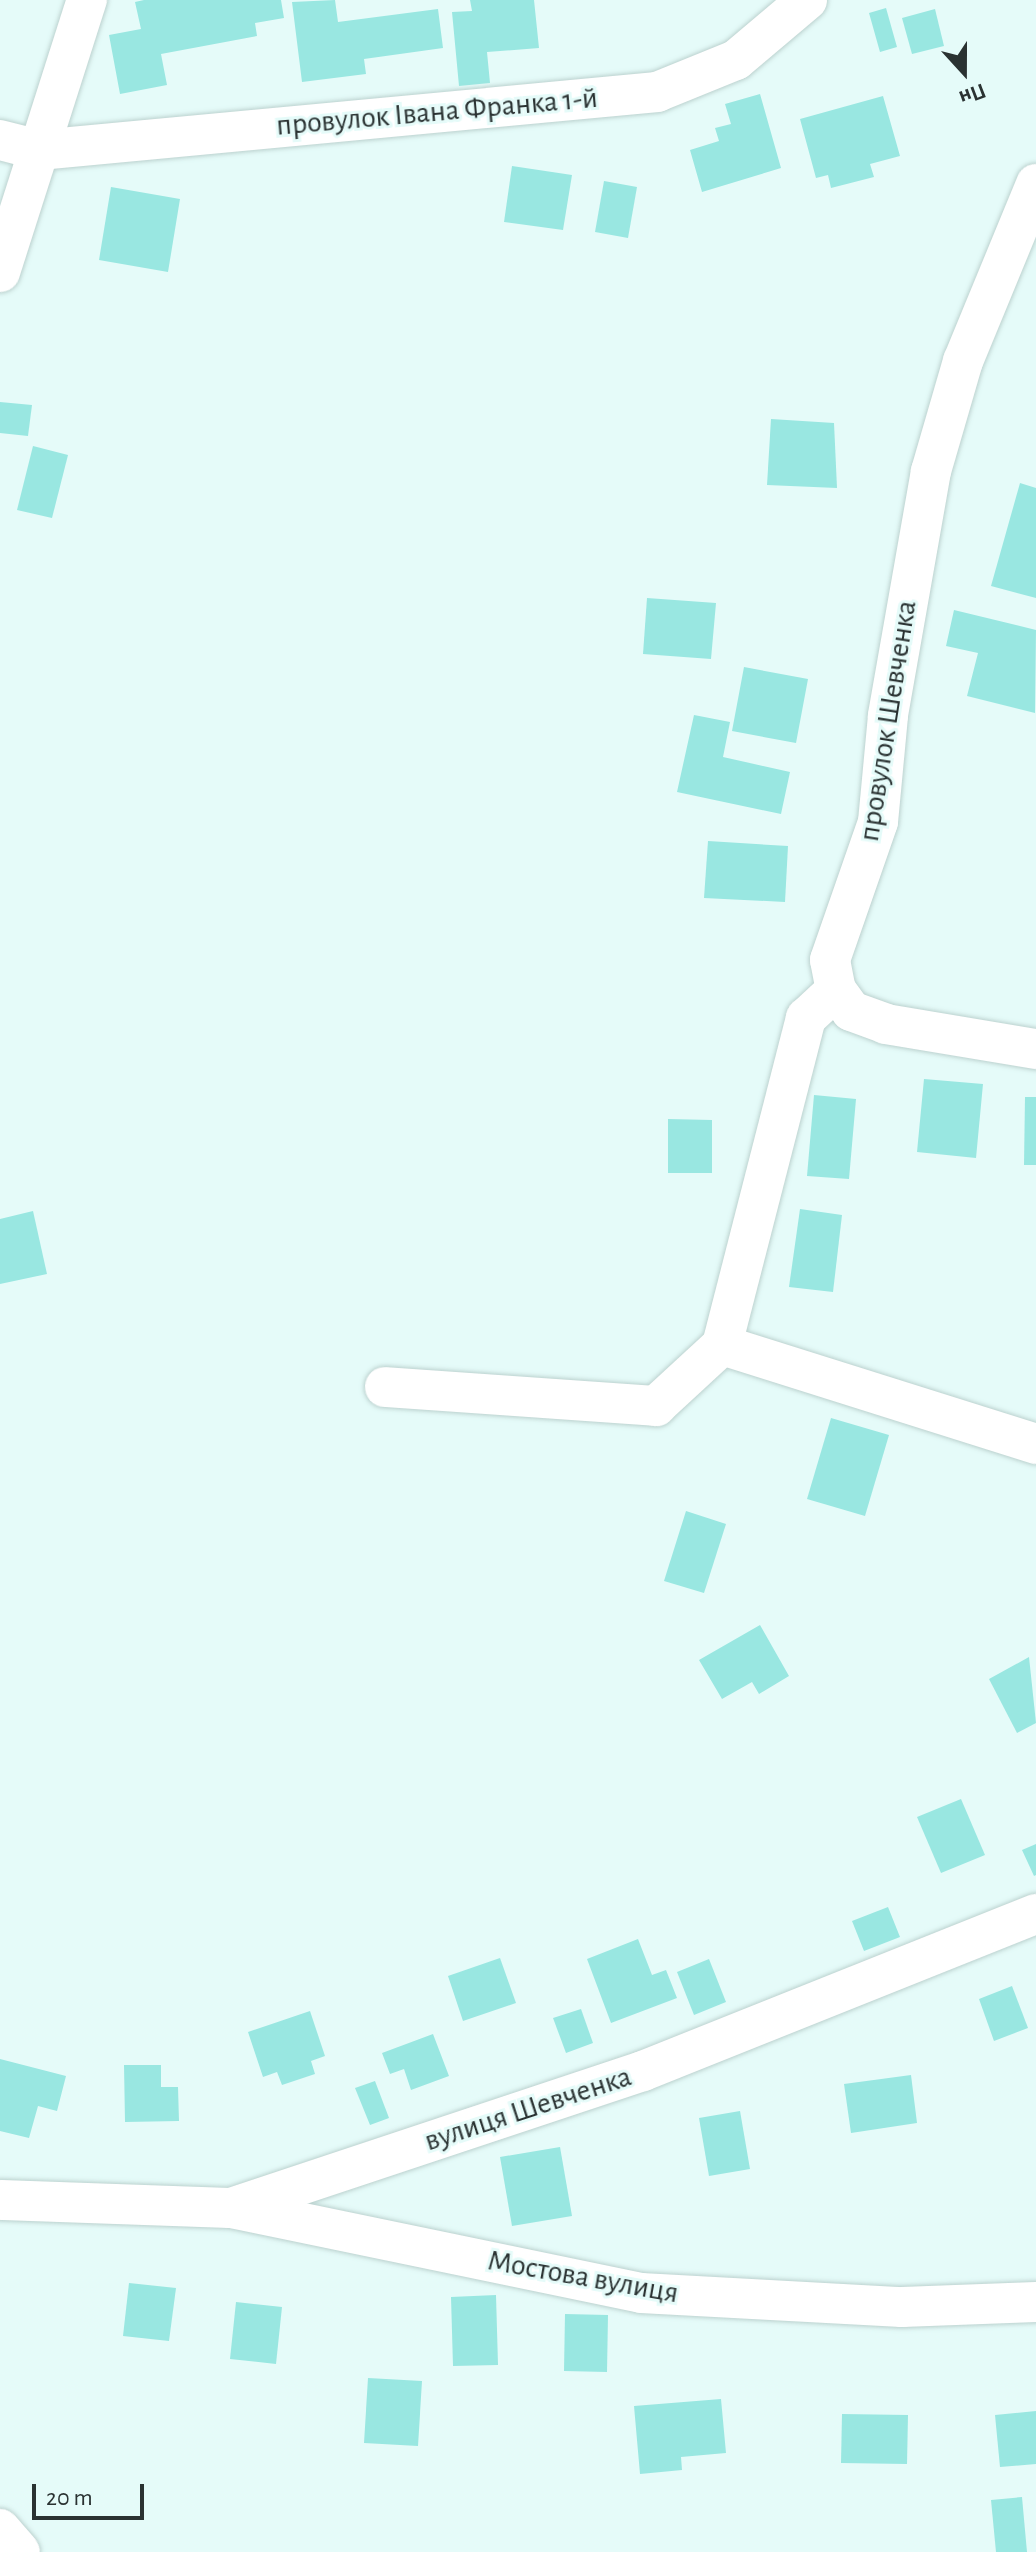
<!DOCTYPE html>
<meta charset="utf-8">
<style>
body{margin:0}
#map{position:relative;width:1036px;height:2552px;overflow:hidden;background:#e5fbf9;font-family:"Alegreya Sans",sans-serif}
div>[style]{position:absolute}
[style*='--x']{left:calc(var(--x)*1px);top:calc(var(--y)*1px);width:calc(var(--w)*1px);rotate:calc(var(--a)*1deg)}
.building>*{inset:0;background:#99e7e1}
.roads{filter:drop-shadow(0 0 2px #bcd2cf) drop-shadow(0 0 2px #bcd2cf)}
.minor>*{height:40px;margin:-20px;padding:0 20px;transform-origin:20px;border-radius:20px;background:#fff}
span{translate:-50% -50%;white-space:nowrap;text-align:center;line-height:1.15;-webkit-text-stroke:6px #e5fbf9;paint-order:stroke}
.street-label{font-size:30px;color:#2a3232}
.north{position:absolute;left:924px;top:32px;width:80px;height:80px;-webkit-text-stroke:6px #e5fbf9;paint-order:stroke;rotate:159deg;font-size:22px;font-weight:700;line-height:32px;text-align:center;color:#2a3232}
.north::after{content:'';display:block;margin:auto;width:28px;height:36px;background:#2a3232;clip-path:polygon(50% 0,100% 100%,50% 72%,0 100%)}
.scale{position:absolute;left:32px;top:2484px;width:112px;height:36px;box-sizing:border-box;border:4px solid #2a3232;border-top:0;padding-left:10px;font-size:24px;line-height:28px;white-space:nowrap;color:#2a3232;-webkit-text-stroke:6px #e5fbf9;paint-order:stroke}
</style>
<div id="map">
<div class="building">
<i style="clip-path:polygon(144px 0,281px 0,284px 18px,255px 23px,257px 36px,161px 54px,167px 85px,120px 94px,109px 35px,141px 29px,135px 2px)"></i>
<i style="clip-path:polygon(335px 0,338px 22px,438px 9px,443px 48px,364px 59px,366px 74px,302px 82px,292px 2px)"></i>
<i style="clip-path:polygon(470px 0,534px 0,539px 48px,487px 52px,490px 83px,459px 86px,452px 12px,472px 11px)"></i>
<i style="clip-path:polygon(886px 8px,897px 47px,880px 52px,869px 13px)"></i>
<i style="clip-path:polygon(935px 9px,944px 46px,912px 54px,902px 18px)"></i>
<i style="clip-path:polygon(760px 94px,781px 168px,702px 192px,690px 150px,719px 141px,715px 128px,731px 124px,725px 104px)"></i>
<i style="clip-path:polygon(883px 96px,900px 156px,870px 164px,874px 177px,831px 188px,828px 175px,816px 178px,800px 119px)"></i>
<i style="clip-path:polygon(512px 166px,572px 175px,563px 230px,504px 222px)"></i>
<i style="clip-path:polygon(604px 181px,637px 187px,628px 238px,595px 232px)"></i>
<i style="clip-path:polygon(111px 187px,180px 199px,168px 272px,99px 260px)"></i>
<i style="clip-path:polygon(0 402px,32px 405px,28px 436px,0 433px)"></i>
<i style="clip-path:polygon(771px 419px,834px 423px,837px 488px,767px 485px)"></i>
<i style="clip-path:polygon(33px 446px,68px 455px,52px 518px,17px 510px)"></i>
<i style="clip-path:polygon(1020px 483px,1036px 488px,1036px 598px,991px 586px)"></i>
<i style="clip-path:polygon(647px 598px,716px 603px,711px 659px,643px 654px)"></i>
<i style="clip-path:polygon(954px 610px,1036px 630px,1035px 713px,967px 696px,978px 653px,946px 646px)"></i>
<i style="clip-path:polygon(744px 667px,808px 679px,796px 743px,732px 731px)"></i>
<i style="clip-path:polygon(694px 715px,730px 722px,723px 757px,790px 772px,781px 814px,677px 792px)"></i>
<i style="clip-path:polygon(708px 841px,788px 846px,785px 902px,704px 898px)"></i>
<i style="clip-path:polygon(924px 1079px,983px 1084px,976px 1158px,917px 1152px)"></i>
<i style="clip-path:polygon(814px 1095px,856px 1099px,849px 1179px,807px 1176px)"></i>
<i style="clip-path:polygon(1025px 1097px,1036px 1097px,1036px 1165px,1024px 1165px)"></i>
<i style="clip-path:polygon(668px 1119px,712px 1120px,712px 1173px,668px 1173px)"></i>
<i style="clip-path:polygon(800px 1209px,842px 1215px,833px 1292px,789px 1287px)"></i>
<i style="clip-path:polygon(33px 1211px,47px 1274px,0 1284px,0 1219px)"></i>
<i style="clip-path:polygon(831px 1418px,889px 1435px,865px 1516px,807px 1499px)"></i>
<i style="clip-path:polygon(686px 1511px,726px 1524px,704px 1593px,664px 1581px)"></i>
<i style="clip-path:polygon(760px 1625px,789px 1676px,759px 1694px,752px 1682px,722px 1699px,699px 1660px)"></i>
<i style="clip-path:polygon(1029px 1657px,1036px 1723px,1017px 1733px,989px 1679px)"></i>
<i style="clip-path:polygon(961px 1799px,985px 1855px,941px 1873px,917px 1817px)"></i>
<i style="clip-path:polygon(1036px 1844px,1036px 1875px,1034px 1876px,1022px 1850px)"></i>
<i style="clip-path:polygon(888px 1907px,900px 1937px,864px 1951px,852px 1921px)"></i>
<i style="clip-path:polygon(638px 1939px,652px 1975px,666px 1970px,677px 1998px,611px 2023px,587px 1959px)"></i>
<i style="clip-path:polygon(500px 1958px,516px 2003px,463px 2021px,448px 1976px)"></i>
<i style="clip-path:polygon(709px 1959px,726px 2002px,694px 2015px,677px 1972px)"></i>
<i style="clip-path:polygon(1012px 1986px,1028px 2028px,994px 2041px,979px 1999px)"></i>
<i style="clip-path:polygon(581px 2009px,593px 2043px,566px 2053px,553px 2018px)"></i>
<i style="clip-path:polygon(310px 2011px,325px 2056px,311px 2061px,315px 2074px,282px 2085px,277px 2072px,263px 2077px,248px 2032px)"></i>
<i style="clip-path:polygon(433px 2034px,449px 2076px,411px 2090px,404px 2069px,390px 2074px,382px 2053px)"></i>
<i style="clip-path:polygon(0 2059px,66px 2076px,57px 2111px,38px 2106px,29px 2138px,0 2131px)"></i>
<i style="clip-path:polygon(124px 2065px,161px 2065px,161px 2087px,178px 2087px,179px 2121px,125px 2122px)"></i>
<i style="clip-path:polygon(911px 2075px,917px 2123px,851px 2133px,844px 2084px)"></i>
<i style="clip-path:polygon(375px 2081px,389px 2118px,370px 2125px,355px 2088px)"></i>
<i style="clip-path:polygon(740px 2111px,750px 2169px,709px 2176px,699px 2118px)"></i>
<i style="clip-path:polygon(560px 2147px,572px 2216px,512px 2226px,500px 2157px)"></i>
<i style="clip-path:polygon(129px 2283px,176px 2288px,169px 2341px,123px 2336px)"></i>
<i style="clip-path:polygon(496px 2295px,498px 2365px,453px 2366px,451px 2297px)"></i>
<i style="clip-path:polygon(236px 2302px,282px 2307px,276px 2364px,230px 2359px)"></i>
<i style="clip-path:polygon(565px 2314px,608px 2315px,607px 2372px,564px 2371px)"></i>
<i style="clip-path:polygon(368px 2378px,422px 2381px,418px 2446px,364px 2443px)"></i>
<i style="clip-path:polygon(721px 2399px,726px 2453px,681px 2457px,682px 2470px,640px 2474px,634px 2406px)"></i>
<i style="clip-path:polygon(1036px 2411px,1036px 2464px,1000px 2467px,995px 2415px)"></i>
<i style="clip-path:polygon(842px 2414px,908px 2415px,907px 2464px,841px 2463px)"></i>
<i style="clip-path:polygon(1022px 2497px,1027px 2552px,996px 2552px,991px 2500px)"></i>
</div>
<div class="roads">
<div class="minor">
<i style="--x:0;--y:140;--w:40;--a:14.4"></i>
<i style="--x:39;--y:150;--w:621;--a:-5.36"></i>
<i style="--x:657;--y:92;--w:85;--a:-22.1"></i>
<i style="--x:736;--y:60;--w:93;--a:-40.2"></i>
<i style="--x:1036;--y:184;--w:191;--a:112.4"></i>
<i style="--x:963;--y:361;--w:115;--a:106.2"></i>
<i style="--x:931;--y:471;--w:249;--a:100"></i>
<i style="--x:888;--y:716;--w:106;--a:95.4"></i>
<i style="--x:878;--y:822;--w:146;--a:109.2"></i>
<i style="--x:830;--y:960;--w:31;--a:79"></i>
<i style="--x:836;--y:990;--w:26;--a:54"></i>
<i style="--x:851;--y:1011;--w:37;--a:20"></i>
<i style="--x:886;--y:1024;--w:152;--a:9.5"></i>
<i style="--x:0;--y:272;--w:286;--a:-72.3"></i>
<i style="--x:722;--y:1345;--w:338;--a:-75.6"></i>
<i style="--x:806;--y:1018;--w:41;--a:-43"></i>
<i style="--x:722;--y:1345;--w:329;--a:17.5"></i>
<i style="--x:385;--y:1387;--w:272;--a:4"></i>
<i style="--x:656;--y:1406;--w:90;--a:-42.7"></i>
<i style="--x:0;--y:2200;--w:231;--a:2"></i>
<i style="--x:231;--y:2208;--w:434;--a:-18.4"></i>
<i style="--x:643;--y:2071;--w:423;--a:-21.8"></i>
<i style="--x:231;--y:2208;--w:419;--a:11.7"></i>
<i style="--x:641;--y:2293;--w:261;--a:3.1"></i>
<i style="--x:902;--y:2307;--w:134;--a:-2.1"></i>
<i style="--x:0;--y:2529;--w:30;--a:49"></i>
</div>
</div>
<div class="street-label">
<span style="left:437px;top:112px;rotate:-5deg">провулок Івана Франка 1-й</span>
<span style="left:888px;top:721px;rotate:-81deg">провулок Шевченка</span>
<span style="left:528px;top:2109px;rotate:-18deg">вулиця Шевченка</span>
<span style="left:583px;top:2277px;rotate:10deg">Мостова вулиця</span>
</div>
<div class="north">Пн</div>
<div class="scale">20 m</div>
</div>
